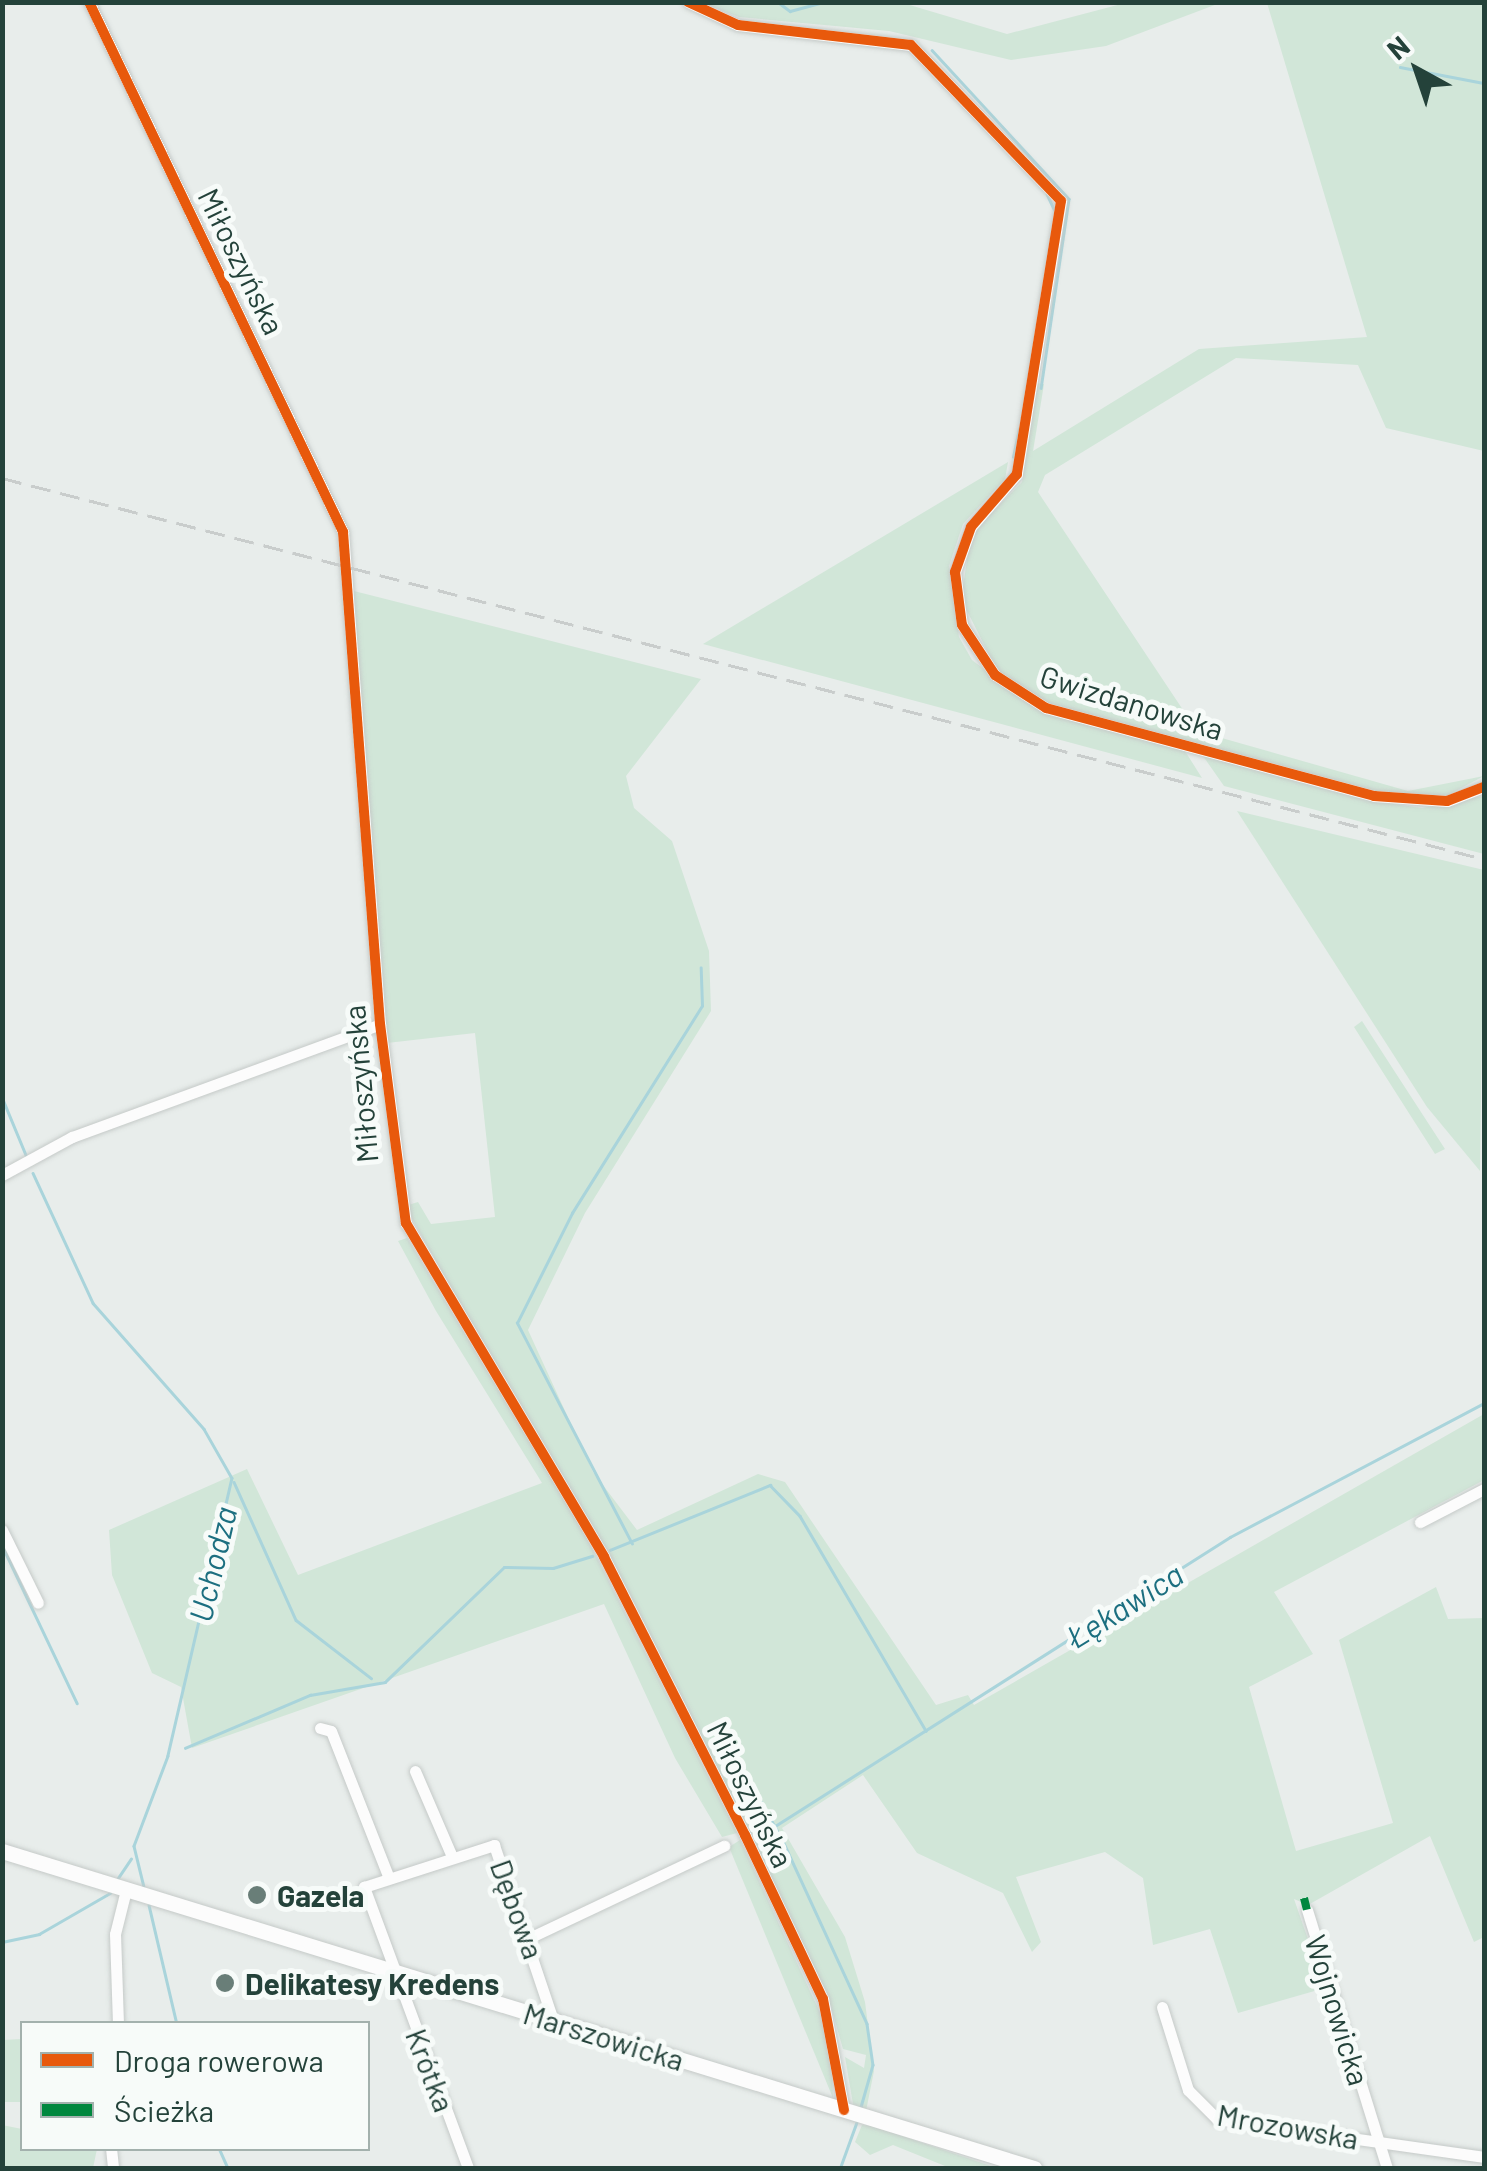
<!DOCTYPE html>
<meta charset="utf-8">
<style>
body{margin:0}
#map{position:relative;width:1487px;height:2171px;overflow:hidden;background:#e8edeb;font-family:Barlow,sans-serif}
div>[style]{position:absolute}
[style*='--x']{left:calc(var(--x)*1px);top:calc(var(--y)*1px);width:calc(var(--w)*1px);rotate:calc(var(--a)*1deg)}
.green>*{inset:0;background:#d1e6d8}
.stream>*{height:2.5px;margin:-1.25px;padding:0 1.25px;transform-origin:1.25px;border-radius:1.25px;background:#a9d4db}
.roads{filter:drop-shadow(0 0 2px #c5cac8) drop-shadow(0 0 2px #c5cac8)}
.street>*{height:11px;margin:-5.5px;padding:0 5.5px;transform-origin:5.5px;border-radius:5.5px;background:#fcfcfc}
.secondary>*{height:15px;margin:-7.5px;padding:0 7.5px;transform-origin:7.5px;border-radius:7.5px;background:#fcfcfc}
.rail>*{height:2.5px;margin-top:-1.25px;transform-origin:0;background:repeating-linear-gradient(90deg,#c9cdcc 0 20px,transparent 0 30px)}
.quiet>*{height:8px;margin-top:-4px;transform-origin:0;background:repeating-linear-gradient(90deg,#00873e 0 15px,transparent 0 23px)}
.cycleway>*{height:10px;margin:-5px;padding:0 5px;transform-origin:5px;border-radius:5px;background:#e8590c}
.dots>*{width:28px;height:28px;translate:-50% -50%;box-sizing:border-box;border:5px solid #f7fbf9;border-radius:50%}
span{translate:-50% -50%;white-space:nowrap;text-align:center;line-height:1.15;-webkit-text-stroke:10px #f7fbf9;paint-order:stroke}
.street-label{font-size:30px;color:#24423a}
.poi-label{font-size:30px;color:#24423a;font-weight:700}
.left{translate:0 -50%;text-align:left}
.water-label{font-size:32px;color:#1c6f80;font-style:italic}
.frame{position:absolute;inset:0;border:5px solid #24423a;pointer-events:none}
.legend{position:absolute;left:20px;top:2021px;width:350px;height:130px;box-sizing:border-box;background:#f7fbf9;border:2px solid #a3b1ad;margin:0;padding:12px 18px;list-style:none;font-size:30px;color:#24423a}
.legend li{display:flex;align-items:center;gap:20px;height:50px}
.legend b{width:50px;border:2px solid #a3b1ad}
.north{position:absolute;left:1367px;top:20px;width:100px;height:100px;-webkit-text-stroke:8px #f7fbf9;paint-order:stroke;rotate:320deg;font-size:28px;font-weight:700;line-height:40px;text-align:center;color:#24423a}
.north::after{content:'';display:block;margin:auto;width:35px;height:45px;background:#24423a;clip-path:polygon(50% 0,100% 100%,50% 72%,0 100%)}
</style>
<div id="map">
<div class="green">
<i style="clip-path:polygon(703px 3px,903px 3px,1007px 34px,1125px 3px,1220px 3px,1106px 46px,1011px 60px,889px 31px,739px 17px)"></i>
<i style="clip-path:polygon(1267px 3px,1484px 3px,1484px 451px,1386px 428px,1358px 365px,1236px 358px,1045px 475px,1038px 492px,1197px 731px,1408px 791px,1484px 776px,1446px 796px,1375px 792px,1048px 703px,998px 672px,961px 599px,971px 534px,1022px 482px,1036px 383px,1044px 384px,1033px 451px,1199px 349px,1367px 337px)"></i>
<i style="clip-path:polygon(1008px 462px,1005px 479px,963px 524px,949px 566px,959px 637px,972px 660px,1035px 708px,1185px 751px,1202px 778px,703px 644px)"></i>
<i style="clip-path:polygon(350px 590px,701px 679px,626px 776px,634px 808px,672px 841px,709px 951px,711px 1011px,585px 1213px,528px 1330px,593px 1472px,637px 1530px,758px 1474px,785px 1482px,936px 1705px,968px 1695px,974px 1705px,1484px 1414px,1484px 1480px,1274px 1592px,1313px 1654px,1249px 1687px,1296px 1851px,1393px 1823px,1339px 1640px,1436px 1587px,1448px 1619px,1484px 1618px,1484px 1937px,1474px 1942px,1430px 1836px,1308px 1905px,1294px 1899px,1325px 1988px,1238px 2013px,1210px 1929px,1153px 1945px,1143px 1878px,1105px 1852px,1016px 1877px,1041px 1942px,1032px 1952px,1003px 1893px,917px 1853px,863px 1775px,782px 1828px,845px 1937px,865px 2002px,874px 2071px,866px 2111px,853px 2104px,845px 2057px,864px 2068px,866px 2055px,843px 2049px,827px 1993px,679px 1692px,405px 1206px,418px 1202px,431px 1224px,495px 1217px,475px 1033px,387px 1043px)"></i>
<i style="clip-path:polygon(1203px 756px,1365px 800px,1422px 808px,1484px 796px,1484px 854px,1224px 786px)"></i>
<i style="clip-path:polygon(1237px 811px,1484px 870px,1480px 1171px,1427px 1107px)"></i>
<i style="clip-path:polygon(1362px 1021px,1395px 1072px,1445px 1149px,1435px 1154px,1354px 1027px)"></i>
<i style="clip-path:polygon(407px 1238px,581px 1527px,737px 1833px,722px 1837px,675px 1758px,604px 1604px,192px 1748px,181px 1687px,152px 1673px,112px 1575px,109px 1530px,247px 1469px,298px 1575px,542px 1483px,436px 1311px,398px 1241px)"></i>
<i style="clip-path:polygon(740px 1840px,830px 2034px,833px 2098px,729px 1847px)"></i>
<i style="clip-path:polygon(22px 2039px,22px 2102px,3px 2102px,3px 2040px)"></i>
<i style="clip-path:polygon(2px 2125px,22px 2129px,22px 2148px,97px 2149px,93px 2168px,3px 2168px)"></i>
<i style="clip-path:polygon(862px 2125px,872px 2126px,997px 2168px,950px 2168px,893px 2145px,870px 2155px,855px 2142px)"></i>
</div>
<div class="stream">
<i style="--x:778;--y:2;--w:15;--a:37"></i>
<i style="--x:790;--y:11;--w:35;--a:-15"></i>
<i style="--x:932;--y:50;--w:202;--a:47.4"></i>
<i style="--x:1069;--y:199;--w:191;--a:98.4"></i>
<i style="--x:1400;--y:67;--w:86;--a:10.8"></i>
<i style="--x:1047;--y:194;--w:17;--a:65"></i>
<i style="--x:1013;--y:457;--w:29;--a:-78"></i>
<i style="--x:2;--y:1097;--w:63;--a:67.5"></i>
<i style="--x:33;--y:1173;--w:143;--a:65.2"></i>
<i style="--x:93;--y:1303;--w:168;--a:48.6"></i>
<i style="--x:204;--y:1429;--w:56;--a:60.3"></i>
<i style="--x:232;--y:1478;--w:285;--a:103"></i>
<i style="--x:168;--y:1756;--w:96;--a:110.7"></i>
<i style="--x:134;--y:1846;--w:42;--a:76.3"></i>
<i style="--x:234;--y:1482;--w:151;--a:65.8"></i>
<i style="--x:296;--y:1620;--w:95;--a:37.7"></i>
<i style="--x:632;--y:1544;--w:249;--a:-117.5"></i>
<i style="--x:517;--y:1323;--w:123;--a:-63.4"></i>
<i style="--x:572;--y:1213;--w:244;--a:-57.9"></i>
<i style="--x:702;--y:1006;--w:38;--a:-92"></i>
<i style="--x:2;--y:1545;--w:175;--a:64.6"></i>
<i style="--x:610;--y:1550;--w:173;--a:-22.1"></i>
<i style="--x:770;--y:1485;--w:43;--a:45.9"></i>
<i style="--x:800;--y:1516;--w:249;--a:59.6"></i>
<i style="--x:717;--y:1724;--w:122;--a:60.5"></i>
<i style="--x:185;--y:1748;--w:136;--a:-23"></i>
<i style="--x:310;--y:1695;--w:76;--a:-9.8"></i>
<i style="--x:385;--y:1682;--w:165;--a:-44"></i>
<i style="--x:504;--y:1567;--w:49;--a:1.2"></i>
<i style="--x:553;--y:1568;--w:41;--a:-17.1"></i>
<i style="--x:775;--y:1826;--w:539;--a:-32.42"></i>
<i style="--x:1230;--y:1537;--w:287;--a:-27.8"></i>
<i style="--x:783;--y:1841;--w:201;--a:65.3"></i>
<i style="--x:867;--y:2024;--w:41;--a:81.7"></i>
<i style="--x:873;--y:2065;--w:44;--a:105.9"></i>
<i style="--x:118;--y:1878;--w:23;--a:-56"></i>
<i style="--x:149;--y:1905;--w:122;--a:76.8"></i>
<i style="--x:2;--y:1942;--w:38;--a:-12"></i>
<i style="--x:39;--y:1934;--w:82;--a:-30"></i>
<i style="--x:219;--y:2148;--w:22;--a:66"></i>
<i style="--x:840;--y:2168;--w:50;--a:-70.1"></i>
</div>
<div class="roads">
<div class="street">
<i style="--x:89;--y:2;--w:588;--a:64.39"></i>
<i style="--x:343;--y:532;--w:493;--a:85.7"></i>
<i style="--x:380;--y:1024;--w:201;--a:82.6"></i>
<i style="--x:406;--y:1223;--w:388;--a:59.3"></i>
<i style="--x:604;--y:1557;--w:312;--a:63.1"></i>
<i style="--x:745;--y:1835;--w:182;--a:64.6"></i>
<i style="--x:823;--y:1999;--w:113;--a:79.3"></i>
<i style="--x:688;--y:2;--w:55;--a:24.7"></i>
<i style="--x:738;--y:25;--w:174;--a:6.6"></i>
<i style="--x:911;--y:45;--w:216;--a:46.1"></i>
<i style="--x:1061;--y:201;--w:277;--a:99.2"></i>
<i style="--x:1017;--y:474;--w:70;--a:131"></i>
<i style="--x:971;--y:527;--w:48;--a:109.6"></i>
<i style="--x:955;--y:572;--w:53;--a:82.5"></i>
<i style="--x:962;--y:625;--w:60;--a:56.6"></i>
<i style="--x:995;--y:675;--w:61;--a:32.9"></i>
<i style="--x:1046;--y:708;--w:340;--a:15"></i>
<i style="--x:1374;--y:796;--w:73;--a:3.9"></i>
<i style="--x:1447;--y:801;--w:40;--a:-21"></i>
<i style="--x:2;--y:1175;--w:80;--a:-28.5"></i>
<i style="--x:72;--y:1137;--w:328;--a:-20.1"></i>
<i style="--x:1420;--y:1522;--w:72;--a:-27.3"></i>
<i style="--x:2;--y:1530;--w:81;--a:63.7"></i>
<i style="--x:320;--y:1728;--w:11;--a:15"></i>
<i style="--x:331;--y:1731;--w:158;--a:68.5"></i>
<i style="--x:415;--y:1771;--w:90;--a:66.6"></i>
<i style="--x:1307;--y:1910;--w:270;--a:72.8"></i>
<i style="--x:529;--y:1938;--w:216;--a:-25.3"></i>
<i style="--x:1162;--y:2007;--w:87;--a:72.6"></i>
<i style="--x:1188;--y:2090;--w:41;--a:45"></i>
<i style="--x:1217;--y:2119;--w:270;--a:8.1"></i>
<i style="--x:118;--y:2024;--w:90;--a:-91.9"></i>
<i style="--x:115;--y:1934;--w:45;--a:-76"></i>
<i style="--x:111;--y:2148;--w:20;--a:84"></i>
<i style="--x:468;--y:2168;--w:300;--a:-110.3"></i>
<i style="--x:364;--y:1887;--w:137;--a:-17.9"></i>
<i style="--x:494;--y:1845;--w:185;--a:71.4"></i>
</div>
<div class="secondary">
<i style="--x:2;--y:1851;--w:1080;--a:17.08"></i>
</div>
</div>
<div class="rail">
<i style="--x:2;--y:478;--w:1530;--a:14.42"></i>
</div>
<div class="quiet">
<i style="--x:1304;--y:1898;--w:12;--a:76"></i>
</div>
<div class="cycleway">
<i style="--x:89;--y:2;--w:588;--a:64.39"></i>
<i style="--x:343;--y:532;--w:493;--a:85.7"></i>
<i style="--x:380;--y:1024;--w:201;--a:82.6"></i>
<i style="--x:406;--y:1223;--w:388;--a:59.3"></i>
<i style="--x:604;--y:1557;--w:312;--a:63.1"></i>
<i style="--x:745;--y:1835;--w:182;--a:64.6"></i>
<i style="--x:823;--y:1999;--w:113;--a:79.3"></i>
<i style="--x:688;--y:2;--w:55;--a:24.7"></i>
<i style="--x:738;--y:25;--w:174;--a:6.6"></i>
<i style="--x:911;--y:45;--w:216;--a:46.1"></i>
<i style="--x:1061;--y:201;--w:277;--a:99.2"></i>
<i style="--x:1017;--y:474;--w:70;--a:131"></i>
<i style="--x:971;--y:527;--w:48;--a:109.6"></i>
<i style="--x:955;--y:572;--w:53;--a:82.5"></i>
<i style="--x:962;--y:625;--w:60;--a:56.6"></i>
<i style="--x:995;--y:675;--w:61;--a:32.9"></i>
<i style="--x:1046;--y:708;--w:340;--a:15"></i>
<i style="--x:1374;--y:796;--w:73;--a:3.9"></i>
<i style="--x:1447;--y:801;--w:40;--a:-21"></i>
</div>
<div class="dots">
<i style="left:257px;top:1895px;background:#697e78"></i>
<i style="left:225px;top:1983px;background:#697e78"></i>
</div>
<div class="street-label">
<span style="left:242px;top:261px;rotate:64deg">Miłoszyńska</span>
<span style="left:1132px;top:702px;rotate:17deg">Gwizdanowska</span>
<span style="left:360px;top:1084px;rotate:-95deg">Miłoszyńska</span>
<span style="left:751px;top:1794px;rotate:64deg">Miłoszyńska</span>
<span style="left:518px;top:1909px;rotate:70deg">Dębowa</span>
<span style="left:1338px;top:2010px;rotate:73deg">Wojnowicka</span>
<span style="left:604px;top:2036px;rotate:17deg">Marszowicka</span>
<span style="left:431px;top:2070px;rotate:69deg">Krótka</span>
<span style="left:1288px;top:2126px;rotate:10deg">Mrozowska</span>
</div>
<div class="poi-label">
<span class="left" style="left:277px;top:1895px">Gazela</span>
<span class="left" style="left:245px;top:1983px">Delikatesy Kredens</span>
</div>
<div class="water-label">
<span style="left:212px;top:1564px;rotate:-77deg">Uchodza</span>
<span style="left:1124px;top:1605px;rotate:-32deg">Łękawica</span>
</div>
<div class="frame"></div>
<ul class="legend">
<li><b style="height:12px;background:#e8590c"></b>Droga rowerowa</li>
<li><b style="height:12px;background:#00873e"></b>Ścieżka</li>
</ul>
<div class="north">N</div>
</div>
